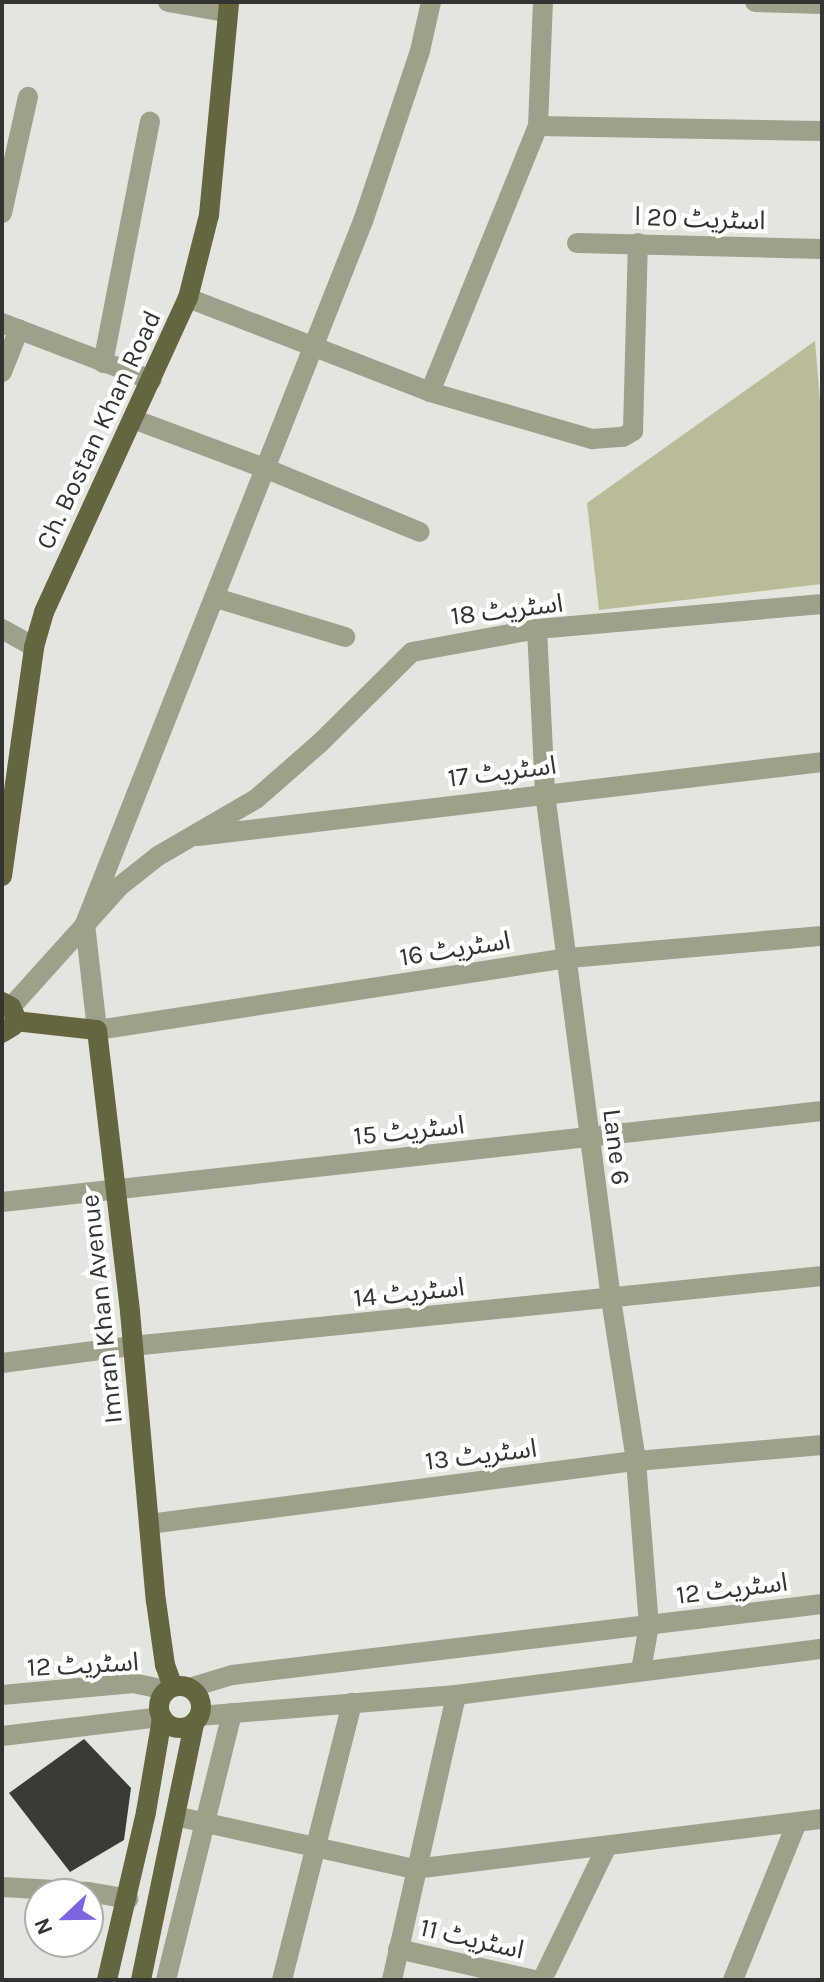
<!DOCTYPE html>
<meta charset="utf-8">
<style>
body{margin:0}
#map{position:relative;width:824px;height:1982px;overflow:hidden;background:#e5e5e0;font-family:Karla,"Noto Sans Arabic",sans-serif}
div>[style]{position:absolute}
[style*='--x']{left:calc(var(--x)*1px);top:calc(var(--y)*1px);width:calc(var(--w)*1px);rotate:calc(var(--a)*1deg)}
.green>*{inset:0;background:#babb99}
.building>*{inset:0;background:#3a3a36}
.minor>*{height:20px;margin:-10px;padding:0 10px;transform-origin:10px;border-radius:10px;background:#9fa08b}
.major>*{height:20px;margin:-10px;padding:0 10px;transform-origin:10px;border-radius:10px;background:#656640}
.major>.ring{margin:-10px;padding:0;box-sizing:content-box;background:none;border:20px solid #656640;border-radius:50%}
span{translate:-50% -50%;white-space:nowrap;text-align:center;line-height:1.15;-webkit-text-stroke:8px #fffffe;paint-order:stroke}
.street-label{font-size:26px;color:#333331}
.frame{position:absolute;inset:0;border:4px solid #333331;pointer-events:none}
.north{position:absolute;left:24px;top:1878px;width:80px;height:80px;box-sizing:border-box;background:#fffffe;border:2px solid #adadac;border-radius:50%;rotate:248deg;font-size:22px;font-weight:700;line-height:32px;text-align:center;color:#333331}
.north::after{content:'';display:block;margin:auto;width:28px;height:36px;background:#7e64df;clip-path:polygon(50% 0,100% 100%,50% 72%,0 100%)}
</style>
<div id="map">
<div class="green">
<i style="clip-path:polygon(815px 341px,822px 425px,822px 584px,599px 610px,587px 503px)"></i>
</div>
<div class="building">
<i style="clip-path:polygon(84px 1739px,131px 1788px,124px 1840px,70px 1872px,9px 1793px)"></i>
</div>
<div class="minor">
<i style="--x:168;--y:2;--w:59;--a:9.8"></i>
<i style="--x:431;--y:2;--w:50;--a:102.7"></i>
<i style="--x:420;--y:51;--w:179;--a:108.5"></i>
<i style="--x:363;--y:221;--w:756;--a:111.58"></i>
<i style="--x:85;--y:924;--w:107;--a:83.5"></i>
<i style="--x:97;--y:1030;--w:477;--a:-8.7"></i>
<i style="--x:569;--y:958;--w:254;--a:-5"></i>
<i style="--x:755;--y:2;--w:67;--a:1.7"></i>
<i style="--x:538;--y:126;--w:284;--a:1"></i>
<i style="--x:2;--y:213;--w:119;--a:-77.4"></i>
<i style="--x:577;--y:243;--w:245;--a:1.4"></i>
<i style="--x:188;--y:298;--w:260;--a:21.2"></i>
<i style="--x:430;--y:392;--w:169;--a:16.2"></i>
<i style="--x:592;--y:439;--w:31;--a:-4"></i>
<i style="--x:623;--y:437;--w:12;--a:-31"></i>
<i style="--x:633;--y:431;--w:188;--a:-88.5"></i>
<i style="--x:2;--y:323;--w:160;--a:20.9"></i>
<i style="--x:103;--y:363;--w:246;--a:-79"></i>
<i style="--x:2;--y:372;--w:46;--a:-68.4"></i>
<i style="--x:430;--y:392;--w:287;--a:-67.9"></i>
<i style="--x:538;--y:126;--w:124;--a:-87.7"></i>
<i style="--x:133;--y:419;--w:143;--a:20.5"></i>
<i style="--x:267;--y:469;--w:165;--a:22.4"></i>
<i style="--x:216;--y:598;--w:135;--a:16.8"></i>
<i style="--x:2;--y:629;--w:37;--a:29"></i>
<i style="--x:537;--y:629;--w:164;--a:87.2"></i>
<i style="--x:545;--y:793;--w:510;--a:82.57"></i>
<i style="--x:611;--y:1299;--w:164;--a:81.2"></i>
<i style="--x:636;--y:1461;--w:165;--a:85.5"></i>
<i style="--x:649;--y:1625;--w:47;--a:99.9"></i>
<i style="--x:198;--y:836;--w:628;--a:-6.76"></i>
<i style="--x:11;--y:1007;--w:163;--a:-48"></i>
<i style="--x:120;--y:886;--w:48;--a:-38.3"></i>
<i style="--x:158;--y:856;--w:113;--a:-30.2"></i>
<i style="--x:256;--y:799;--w:85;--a:-41.2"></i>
<i style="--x:320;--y:743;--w:129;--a:-44.7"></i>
<i style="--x:412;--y:652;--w:127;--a:-10.4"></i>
<i style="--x:537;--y:629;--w:286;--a:-5"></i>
<i style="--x:2;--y:1202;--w:825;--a:-6.33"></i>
<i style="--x:2;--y:1363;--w:131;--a:-7.5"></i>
<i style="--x:132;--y:1346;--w:694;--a:-5.79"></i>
<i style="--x:149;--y:1524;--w:491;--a:-7.4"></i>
<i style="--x:636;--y:1461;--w:187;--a:-4.9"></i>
<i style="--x:189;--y:1688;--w:45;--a:-16.8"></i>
<i style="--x:232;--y:1675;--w:594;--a:-6.86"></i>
<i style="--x:2;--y:1695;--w:132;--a:-5.2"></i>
<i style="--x:133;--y:1683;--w:35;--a:12"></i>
<i style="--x:199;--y:1716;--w:258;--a:-4.7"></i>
<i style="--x:456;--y:1695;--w:369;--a:-7.2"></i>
<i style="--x:2;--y:1736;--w:161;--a:-6.8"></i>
<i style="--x:175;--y:1816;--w:245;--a:12.5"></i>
<i style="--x:414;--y:1869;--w:411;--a:-7"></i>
<i style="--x:2;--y:1887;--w:87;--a:3.3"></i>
<i style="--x:89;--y:1892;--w:40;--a:10"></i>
<i style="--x:398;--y:1949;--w:140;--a:12.8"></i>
<i style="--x:166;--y:1980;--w:275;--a:-76.1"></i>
<i style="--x:282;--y:1980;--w:286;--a:-75.8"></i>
<i style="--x:392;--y:1980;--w:292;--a:-77.3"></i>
<i style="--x:542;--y:1980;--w:149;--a:-64.1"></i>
<i style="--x:733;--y:1980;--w:170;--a:-67.9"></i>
</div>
<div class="major">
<i style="--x:2;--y:876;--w:231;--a:-82"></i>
<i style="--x:34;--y:647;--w:36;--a:-74"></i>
<i style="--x:44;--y:612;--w:345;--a:-65.4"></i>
<i style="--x:188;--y:298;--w:86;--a:-75.8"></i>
<i style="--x:209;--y:215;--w:214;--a:-84.6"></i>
<i style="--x:2;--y:1002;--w:10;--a:29"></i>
<i style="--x:11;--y:1007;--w:10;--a:66"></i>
<i style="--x:15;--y:1016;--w:10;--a:101"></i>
<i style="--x:13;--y:1026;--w:13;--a:148"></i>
<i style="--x:15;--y:1021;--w:82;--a:6.3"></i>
<i style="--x:97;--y:1030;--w:284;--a:83.3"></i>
<i style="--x:130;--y:1312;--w:290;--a:84.9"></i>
<i style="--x:156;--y:1601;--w:65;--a:82"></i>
<i style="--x:165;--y:1665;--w:23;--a:70"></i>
<i class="ring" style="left:159px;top:1686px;width:22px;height:22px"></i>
<i style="--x:107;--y:1980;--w:172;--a:-76.9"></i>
<i style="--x:146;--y:1812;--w:95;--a:-80.3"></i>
<i style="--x:141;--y:1980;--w:262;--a:-78.3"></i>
</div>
<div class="street-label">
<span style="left:700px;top:219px;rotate:2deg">اسٹریٹ 20 ا</span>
<span style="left:99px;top:430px;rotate:-65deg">Ch. Bostan Khan Road</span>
<span style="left:507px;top:610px;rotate:-7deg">اسٹریٹ 18</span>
<span style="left:502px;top:772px;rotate:-7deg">اسٹریٹ 17</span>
<span style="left:455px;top:949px;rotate:-9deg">اسٹریٹ 16</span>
<span style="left:409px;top:1131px;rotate:-6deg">اسٹریٹ 15</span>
<span style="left:616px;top:1147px;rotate:83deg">Lane 6</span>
<span style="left:409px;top:1293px;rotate:-6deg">اسٹریٹ 14</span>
<span style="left:102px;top:1309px;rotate:-96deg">Imran Khan Avenue</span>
<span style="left:481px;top:1455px;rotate:-7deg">اسٹریٹ 13</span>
<span style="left:732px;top:1589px;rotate:-7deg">اسٹریٹ 12</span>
<span style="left:83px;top:1665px;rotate:-3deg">اسٹریٹ 12</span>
<span style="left:472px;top:1939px;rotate:13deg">اسٹریٹ 11</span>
</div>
<div class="frame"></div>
<div class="north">N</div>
</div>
